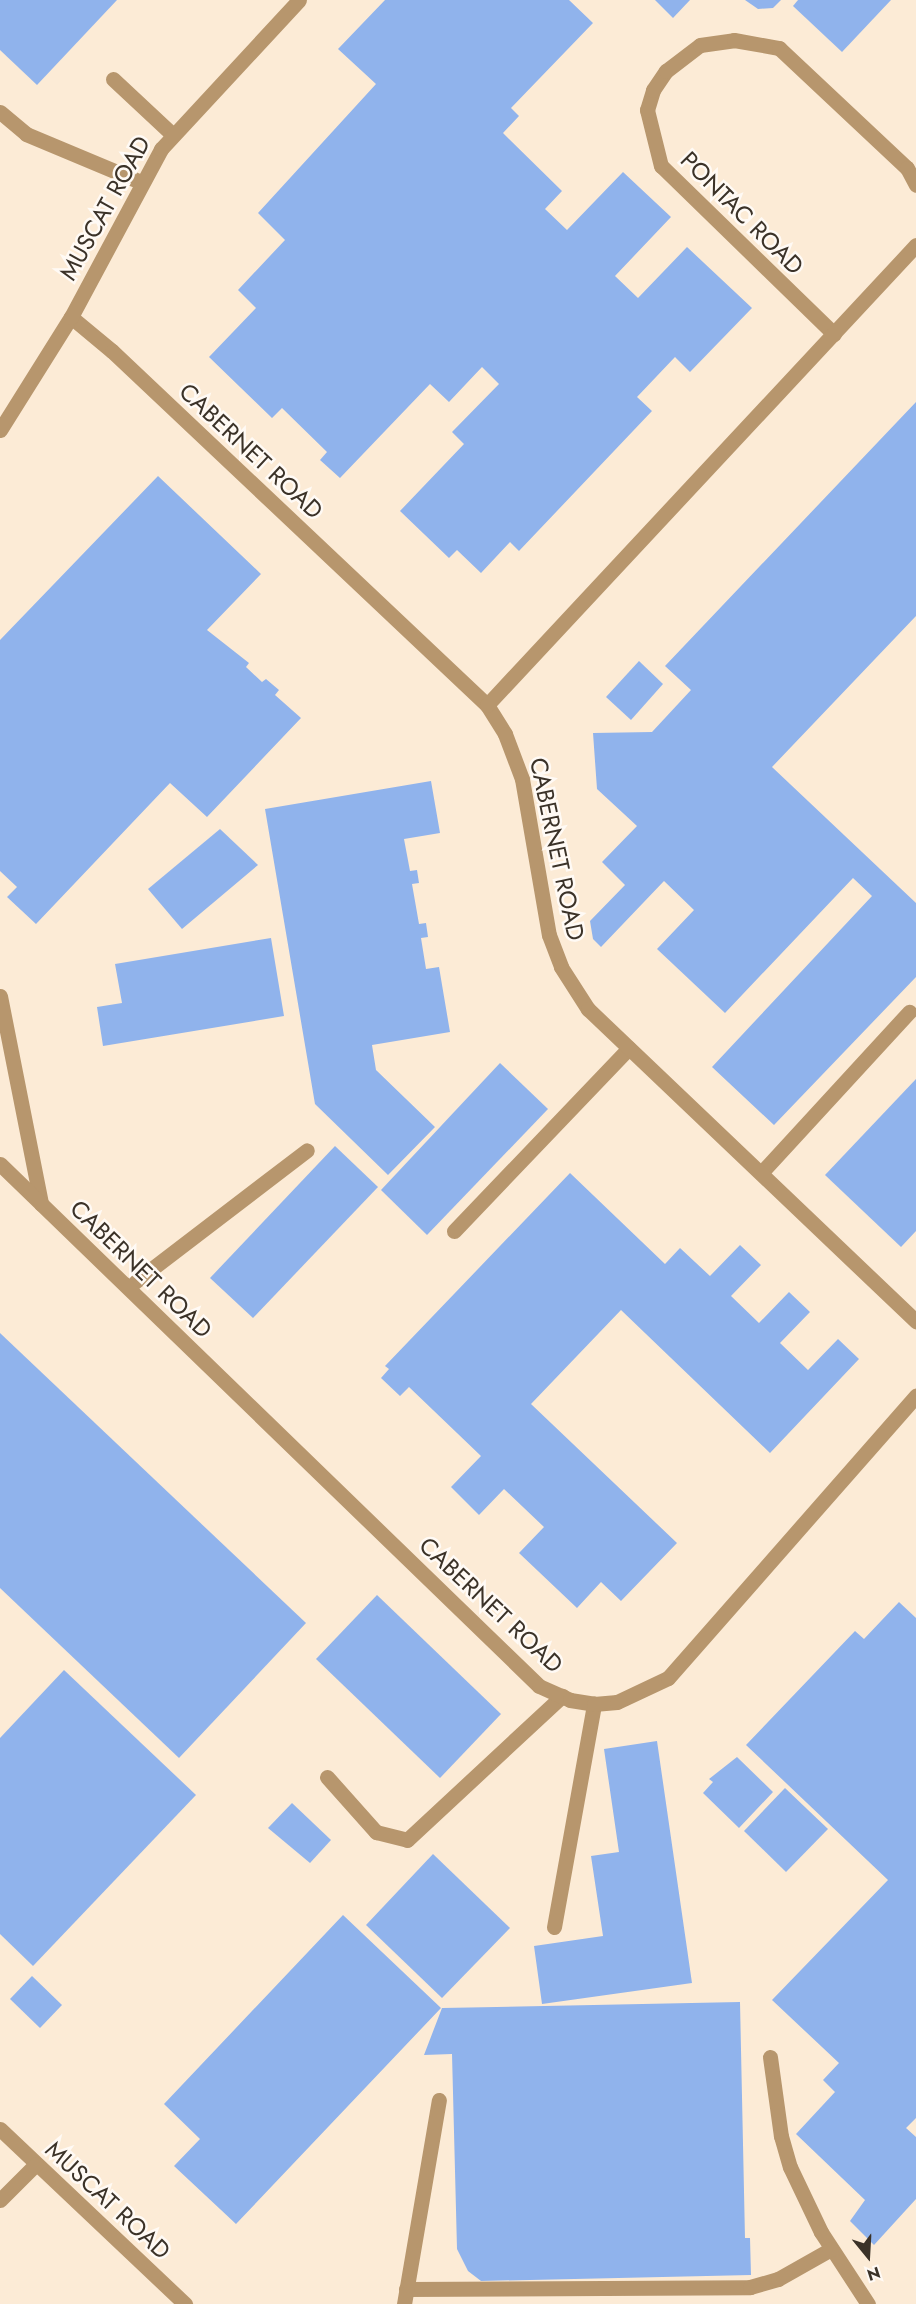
<!DOCTYPE html>
<style>
body{margin:0}
#map{position:relative;width:916px;height:2304px;overflow:hidden;background:#fcebd6;font-family:Jost,sans-serif}
div>[style]{position:absolute}
[style*='--x']{left:calc(var(--x)*1px);top:calc(var(--y)*1px);width:calc(var(--w)*1px);rotate:calc(var(--a)*1deg)}
.building>*{inset:0;background:#90b3ec}
.service>*{height:15px;margin:-7.5px;padding:0 7.5px;transform-origin:7.5px;border-radius:7.5px;background:#b7966d}
.minor>*{height:15px;margin:-7.5px;padding:0 7.5px;transform-origin:7.5px;border-radius:7.5px;background:#b7966d}
span{translate:-50% -50%;white-space:nowrap;text-align:center;line-height:1.15;-webkit-text-stroke:5px #fffaf5;paint-order:stroke}
.street-label{font-size:24px;color:#3b3228}
.north{position:absolute;left:838px;top:2226px;width:60px;height:60px;-webkit-text-stroke:4px #fffaf5;paint-order:stroke;rotate:162deg;font-size:16px;font-weight:700;line-height:24px;text-align:center;color:#3b3228}
.north::after{content:'';display:block;margin:auto;width:21px;height:27px;background:#3b3228;clip-path:polygon(50% 0,100% 100%,50% 72%,0 100%)}
</style>
<div id="map">
<div class="building">
<i style="clip-path:polygon(0 0,117px 0,37px 85px,0 50px)"></i>
<i style="clip-path:polygon(385px 0,569px 0,593px 23px,511px 108px,519px 116px,503px 133px,562px 191px,545px 209px,567px 230px,623px 172px,671px 217px,615px 276px,638px 298px,687px 247px,752px 308px,690px 372px,675px 357px,637px 397px,652px 411px,519px 551px,510px 542px,481px 573px,457px 550px,449px 558px,400px 511px,464px 444px,452px 432px,499px 384px,482px 367px,449px 402px,430px 384px,340px 478px,320px 460px,327px 452px,282px 408px,272px 418px,209px 357px,256px 308px,238px 290px,285px 240px,258px 213px,376px 84px,338px 49px)"></i>
<i style="clip-path:polygon(655px 0,690px 0,673px 18px)"></i>
<i style="clip-path:polygon(745px 0,781px 0,773px 8px,758px 9px)"></i>
<i style="clip-path:polygon(798px 0,891px 0,842px 52px,793px 6px)"></i>
<i style="clip-path:polygon(916px 402px,916px 616px,772px 767px,916px 903px,916px 977px,774px 1125px,712px 1067px,872px 896px,853px 878px,725px 1013px,657px 949px,694px 910px,664px 881px,601px 947px,593px 939px,590px 921px,625px 885px,602px 862px,637px 826px,597px 789px,593px 733px,652px 732px,691px 690px,665px 666px)"></i>
<i style="clip-path:polygon(158px 476px,261px 574px,207px 630px,249px 663px,246px 667px,262px 682px,266px 679px,279px 690px,275px 695px,301px 718px,207px 817px,170px 783px,36px 924px,7px 897px,17px 887px,0 871px,0 640px)"></i>
<i style="clip-path:polygon(639px 661px,663px 684px,631px 720px,606px 697px)"></i>
<i style="clip-path:polygon(431px 781px,440px 833px,404px 839px,410px 871px,417px 870px,419px 883px,412px 884px,419px 924px,426px 923px,428px 937px,421px 938px,426px 969px,439px 967px,450px 1032px,372px 1045px,376px 1070px,435px 1127px,388px 1175px,315px 1104px,265px 809px)"></i>
<i style="clip-path:polygon(220px 829px,258px 865px,182px 929px,148px 889px)"></i>
<i style="clip-path:polygon(271px 938px,284px 1016px,103px 1046px,97px 1007px,122px 1003px,115px 964px)"></i>
<i style="clip-path:polygon(500px 1063px,548px 1109px,427px 1235px,381px 1190px)"></i>
<i style="clip-path:polygon(916px 1079px,916px 1231px,901px 1247px,825px 1175px)"></i>
<i style="clip-path:polygon(335px 1146px,378px 1187px,253px 1318px,210px 1278px)"></i>
<i style="clip-path:polygon(570px 1173px,665px 1264px,680px 1248px,710px 1276px,740px 1245px,761px 1265px,731px 1296px,759px 1323px,789px 1292px,810px 1312px,780px 1343px,808px 1370px,838px 1339px,859px 1359px,770px 1453px,621px 1310px,531px 1404px,677px 1543px,621px 1601px,601px 1582px,577px 1608px,519px 1553px,544px 1527px,504px 1489px,479px 1515px,451px 1487px,481px 1456px,409px 1387px,400px 1396px,381px 1378px,389px 1369px,385px 1366px)"></i>
<i style="clip-path:polygon(0 1333px,306px 1623px,179px 1758px,0 1588px)"></i>
<i style="clip-path:polygon(377px 1595px,501px 1714px,440px 1778px,316px 1659px)"></i>
<i style="clip-path:polygon(899px 1602px,916px 1618px,916px 2118px,906px 2128px,916px 2137px,916px 2199px,874px 2245px,850px 2221px,865px 2200px,796px 2134px,835px 2092px,823px 2080px,839px 2063px,772px 2000px,888px 1880px,746px 1745px,855px 1631px,864px 1639px)"></i>
<i style="clip-path:polygon(64px 1670px,196px 1795px,33px 1966px,0 1934px,0 1738px)"></i>
<i style="clip-path:polygon(657px 1741px,692px 1983px,542px 2004px,534px 1946px,603px 1936px,591px 1856px,619px 1852px,604px 1749px)"></i>
<i style="clip-path:polygon(737px 1757px,773px 1792px,739px 1828px,703px 1793px,713px 1782px,709px 1779px)"></i>
<i style="clip-path:polygon(785px 1788px,828px 1829px,786px 1872px,744px 1831px)"></i>
<i style="clip-path:polygon(292px 1803px,331px 1840px,310px 1863px,268px 1828px)"></i>
<i style="clip-path:polygon(433px 1854px,510px 1928px,442px 1998px,366px 1925px)"></i>
<i style="clip-path:polygon(343px 1915px,441px 2008px,236px 2224px,174px 2166px,200px 2139px,164px 2104px)"></i>
<i style="clip-path:polygon(32px 1976px,62px 2005px,40px 2028px,10px 1999px)"></i>
<i style="clip-path:polygon(740px 2002px,745px 2238px,750px 2238px,751px 2275px,481px 2281px,468px 2271px,457px 2249px,452px 2054px,424px 2055px,442px 2008px)"></i>
</div>
<div class="service">
<i style="--x:113;--y:79;--w:82;--a:43"></i>
<i style="--x:0;--y:112;--w:34;--a:40"></i>
<i style="--x:26;--y:134;--w:125;--a:22.7"></i>
<i style="--x:0;--y:996;--w:212;--a:78.8"></i>
<i style="--x:761;--y:1173;--w:219;--a:-47.4"></i>
<i style="--x:454;--y:1231;--w:253;--a:-46.3"></i>
<i style="--x:128;--y:1287;--w:225;--a:-37.4"></i>
<i style="--x:327;--y:1777;--w:74;--a:48.3"></i>
<i style="--x:376;--y:1832;--w:32;--a:14"></i>
<i style="--x:407;--y:1840;--w:212;--a:-42.9"></i>
<i style="--x:554;--y:1927;--w:227;--a:-79.8"></i>
<i style="--x:770;--y:2057;--w:80;--a:82.1"></i>
<i style="--x:781;--y:2136;--w:32;--a:74"></i>
<i style="--x:790;--y:2167;--w:72;--a:64.5"></i>
<i style="--x:821;--y:2232;--w:86;--a:56.9"></i>
<i style="--x:406;--y:2289;--w:344;--a:-0.3"></i>
<i style="--x:750;--y:2287;--w:29;--a:-16"></i>
<i style="--x:778;--y:2279;--w:61;--a:-29.5"></i>
<i style="--x:404;--y:2304;--w:207;--a:-80.3"></i>
</div>
<div class="minor">
<i style="--x:71;--y:317;--w:53;--a:39.7"></i>
<i style="--x:112;--y:351;--w:516;--a:43.35"></i>
<i style="--x:487;--y:705;--w:34;--a:58"></i>
<i style="--x:505;--y:734;--w:48;--a:69.3"></i>
<i style="--x:522;--y:779;--w:158;--a:80.2"></i>
<i style="--x:549;--y:935;--w:34;--a:69"></i>
<i style="--x:561;--y:967;--w:50;--a:57.3"></i>
<i style="--x:588;--y:1009;--w:453;--a:43.6"></i>
<i style="--x:834;--y:334;--w:241;--a:-135.8"></i>
<i style="--x:661;--y:166;--w:58;--a:-104"></i>
<i style="--x:647;--y:110;--w:21;--a:-73"></i>
<i style="--x:653;--y:90;--w:23;--a:-56"></i>
<i style="--x:666;--y:71;--w:43;--a:-37.4"></i>
<i style="--x:700;--y:45;--w:34;--a:-8"></i>
<i style="--x:734;--y:40;--w:46;--a:10.1"></i>
<i style="--x:779;--y:48;--w:175;--a:43.2"></i>
<i style="--x:907;--y:168;--w:19;--a:62"></i>
<i style="--x:0;--y:430;--w:133;--a:-57.9"></i>
<i style="--x:71;--y:317;--w:191;--a:-61.8"></i>
<i style="--x:161;--y:149;--w:203;--a:-47.2"></i>
<i style="--x:487;--y:705;--w:629;--a:-47"></i>
<i style="--x:0;--y:1164;--w:750;--a:44.08"></i>
<i style="--x:539;--y:1686;--w:34;--a:24"></i>
<i style="--x:570;--y:1700;--w:24;--a:9"></i>
<i style="--x:594;--y:1704;--w:23;--a:-5"></i>
<i style="--x:617;--y:1702;--w:56;--a:-25.2"></i>
<i style="--x:668;--y:1678;--w:376;--a:-48.7"></i>
<i style="--x:0;--y:2129;--w:255;--a:43.4"></i>
<i style="--x:0;--y:2200;--w:51;--a:-45"></i>
</div>
<div class="street-label">
<span style="left:105px;top:208px;rotate:-61deg">MUSCAT ROAD</span>
<span style="left:742px;top:213px;rotate:45deg">PONTAC ROAD</span>
<span style="left:251px;top:451px;rotate:43deg">CABERNET ROAD</span>
<span style="left:557px;top:849px;rotate:78deg">CABERNET ROAD</span>
<span style="left:141px;top:1269px;rotate:44deg">CABERNET ROAD</span>
<span style="left:491px;top:1605px;rotate:43deg">CABERNET ROAD</span>
<span style="left:108px;top:2200px;rotate:43deg">MUSCAT ROAD</span>
</div>
<div class="north">N</div>
</div>
